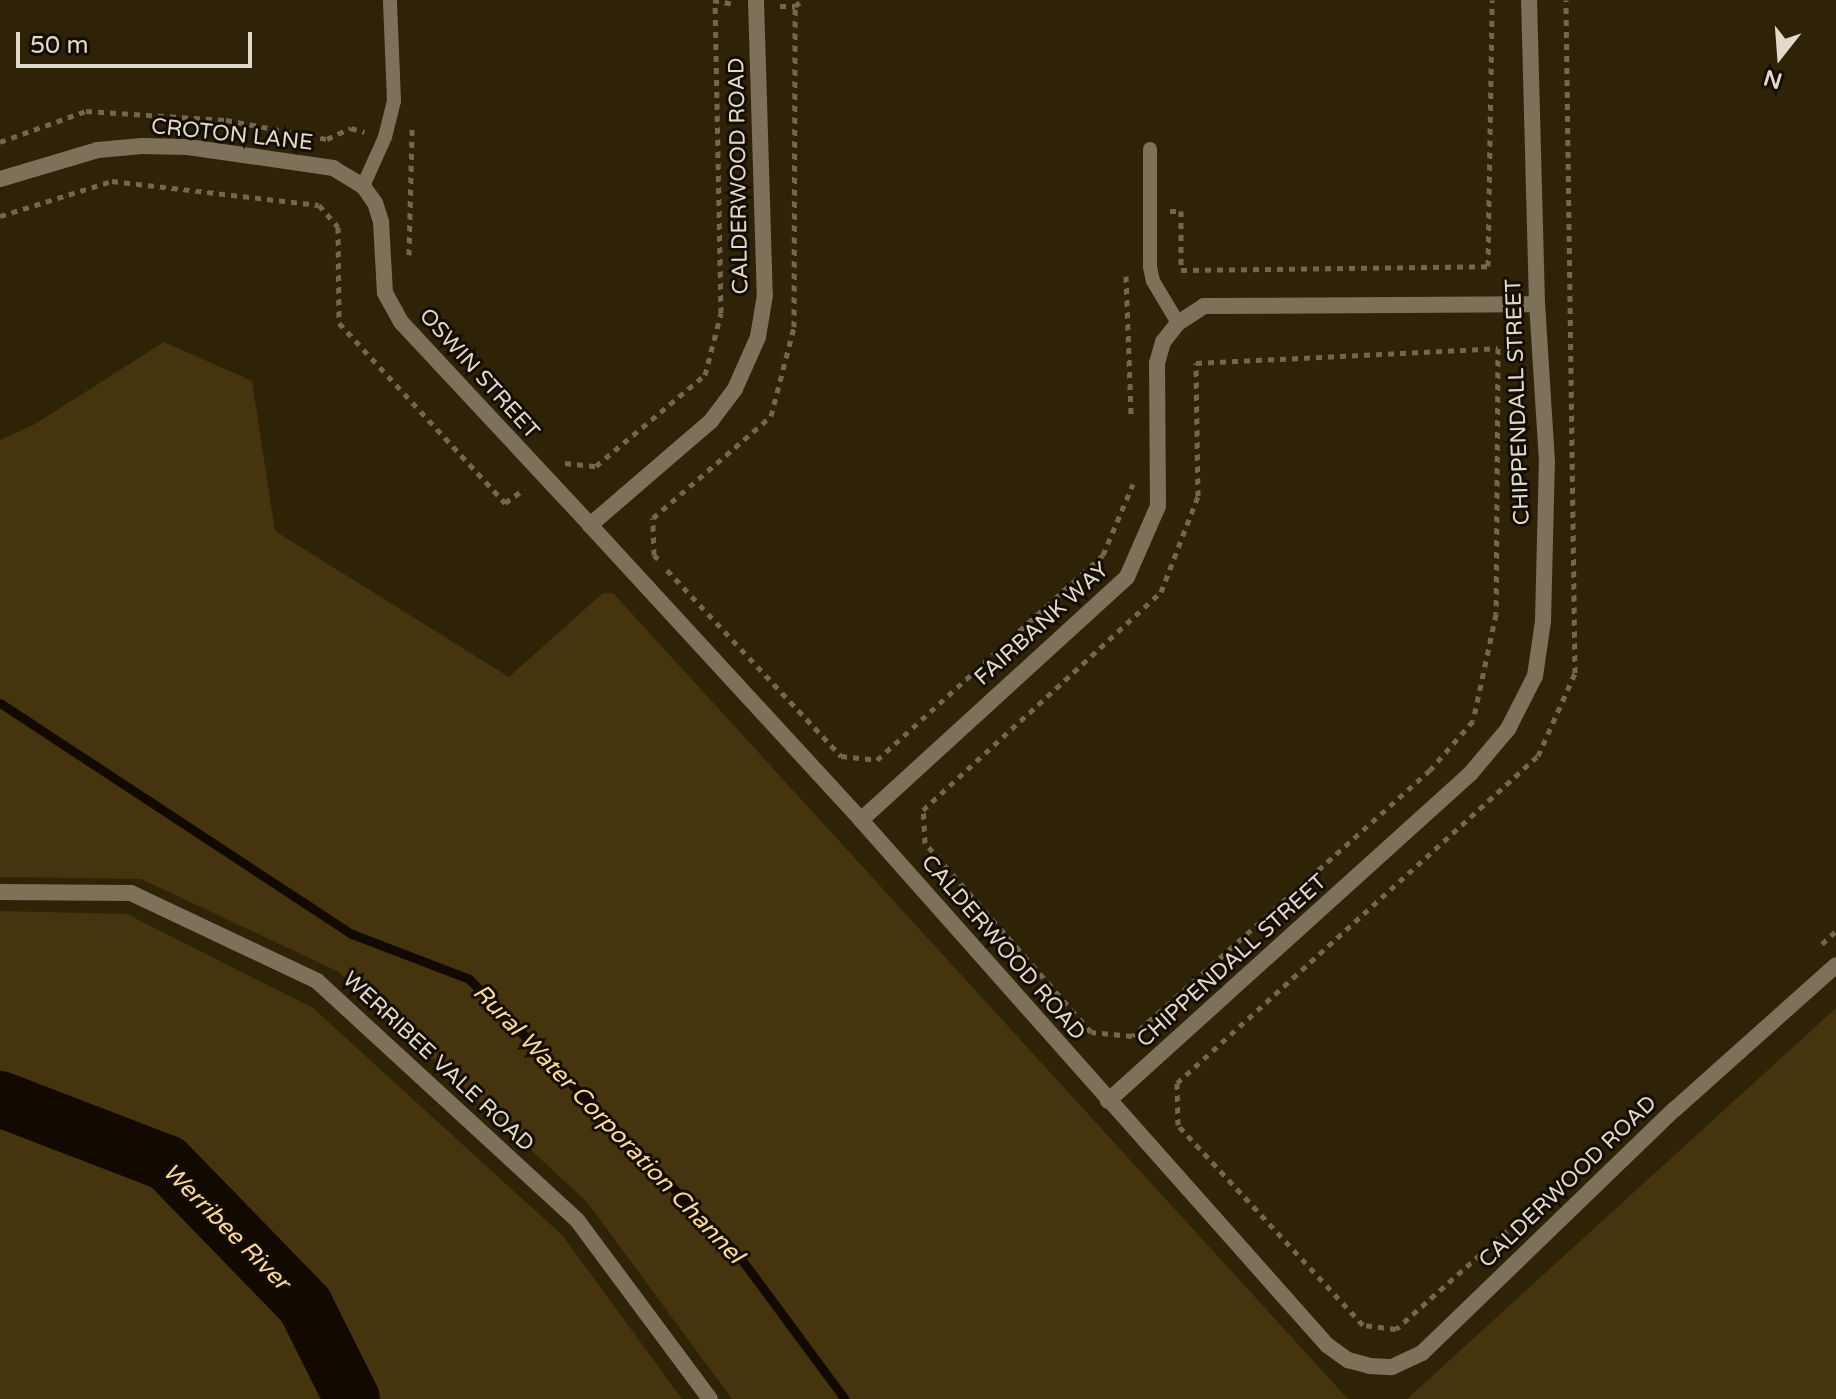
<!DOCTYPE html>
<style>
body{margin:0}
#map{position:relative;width:1836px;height:1399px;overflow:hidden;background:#2f2307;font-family:"Varela Round",sans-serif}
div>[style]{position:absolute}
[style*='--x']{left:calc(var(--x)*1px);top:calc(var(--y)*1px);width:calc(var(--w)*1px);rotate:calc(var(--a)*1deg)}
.green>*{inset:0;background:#45340e}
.stream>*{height:9px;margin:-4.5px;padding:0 4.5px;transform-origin:4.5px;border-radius:4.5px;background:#120a00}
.river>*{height:56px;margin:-28px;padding:0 28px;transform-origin:28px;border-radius:28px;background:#120a00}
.path>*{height:5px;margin-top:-2.5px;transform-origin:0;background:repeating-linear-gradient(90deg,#726750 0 6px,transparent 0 12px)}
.service>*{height:14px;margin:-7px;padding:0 7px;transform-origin:7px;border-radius:7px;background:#7d715a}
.minor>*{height:16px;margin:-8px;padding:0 8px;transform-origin:8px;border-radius:8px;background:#7d715a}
span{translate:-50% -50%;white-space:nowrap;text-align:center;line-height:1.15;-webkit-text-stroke:6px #130d04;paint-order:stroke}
.street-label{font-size:22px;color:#e1d9c9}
.water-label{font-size:24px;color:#f9d897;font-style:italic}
.north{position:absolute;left:1740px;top:16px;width:80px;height:80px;-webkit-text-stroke:6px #130d04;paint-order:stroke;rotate:197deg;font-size:22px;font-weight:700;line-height:32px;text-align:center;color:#e1d9c9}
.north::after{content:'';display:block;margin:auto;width:28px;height:36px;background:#e1d9c9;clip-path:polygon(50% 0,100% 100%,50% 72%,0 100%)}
.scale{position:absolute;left:16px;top:32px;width:236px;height:36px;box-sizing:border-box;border:4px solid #e1d9c9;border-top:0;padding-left:10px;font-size:24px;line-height:28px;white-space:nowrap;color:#e1d9c9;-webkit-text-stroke:6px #130d04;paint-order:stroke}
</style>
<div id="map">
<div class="green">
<i style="clip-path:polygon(164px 342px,252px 381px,275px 531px,509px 677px,603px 593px,613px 593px,1348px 1399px,732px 1399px,587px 1202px,339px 972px,141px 879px,0 877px,0 440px,35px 424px)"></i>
<i style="clip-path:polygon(0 911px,127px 914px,313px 1008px,563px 1236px,682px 1399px,0 1399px)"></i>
<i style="clip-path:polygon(1836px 1008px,1836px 1399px,1407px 1399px)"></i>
</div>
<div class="stream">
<i style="--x:0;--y:703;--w:421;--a:33.3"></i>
<i style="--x:352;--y:934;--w:125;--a:21"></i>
<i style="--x:469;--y:979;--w:387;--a:45.7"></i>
<i style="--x:739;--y:1256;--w:178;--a:53.5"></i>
</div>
<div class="river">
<i style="--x:0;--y:1099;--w:179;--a:21"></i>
<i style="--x:167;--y:1163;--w:198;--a:45.8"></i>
<i style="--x:305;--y:1305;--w:105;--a:63.4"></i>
</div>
<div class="path">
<i style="--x:713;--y:0;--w:21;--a:11"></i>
<i style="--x:780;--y:6;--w:15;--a:0"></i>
<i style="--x:795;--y:6;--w:10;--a:-37"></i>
<i style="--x:0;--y:142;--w:91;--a:-19.8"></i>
<i style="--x:86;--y:111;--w:140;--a:3.7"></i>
<i style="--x:226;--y:120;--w:103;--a:10.7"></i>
<i style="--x:327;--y:139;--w:26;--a:-25"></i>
<i style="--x:351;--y:128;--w:14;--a:17"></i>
<i style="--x:1170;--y:211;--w:11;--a:0"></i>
<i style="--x:1181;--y:211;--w:59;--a:90"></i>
<i style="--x:1181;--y:270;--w:307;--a:-0.7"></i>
<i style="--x:1488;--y:266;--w:266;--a:-89.1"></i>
<i style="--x:0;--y:216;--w:117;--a:-17.4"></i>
<i style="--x:112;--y:181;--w:208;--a:6.6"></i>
<i style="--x:319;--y:205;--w:29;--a:49"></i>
<i style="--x:338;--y:227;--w:96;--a:89.4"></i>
<i style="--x:339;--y:323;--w:245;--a:47.3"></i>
<i style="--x:505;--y:503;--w:24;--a:-36"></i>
<i style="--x:409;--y:255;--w:126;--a:-88.6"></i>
<i style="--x:1126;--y:276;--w:138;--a:87.9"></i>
<i style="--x:1498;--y:348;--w:266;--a:90.4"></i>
<i style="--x:1496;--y:614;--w:109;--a:102.1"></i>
<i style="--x:1473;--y:721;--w:65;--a:131.3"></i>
<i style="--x:1430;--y:770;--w:399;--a:138.2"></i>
<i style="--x:1132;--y:1036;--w:41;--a:-174.4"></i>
<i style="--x:1091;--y:1032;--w:252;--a:-131.3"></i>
<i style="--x:925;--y:843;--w:33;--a:-93"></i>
<i style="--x:923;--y:810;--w:323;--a:-42.5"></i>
<i style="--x:1161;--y:592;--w:103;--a:-68.9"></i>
<i style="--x:1198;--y:496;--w:133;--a:-90.9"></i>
<i style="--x:1196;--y:363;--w:302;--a:-2.8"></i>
<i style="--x:565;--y:463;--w:31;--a:6"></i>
<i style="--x:596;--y:466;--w:142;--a:-39.9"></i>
<i style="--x:705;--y:375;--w:64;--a:-75.5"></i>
<i style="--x:721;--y:313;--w:310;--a:-91.1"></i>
<i style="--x:658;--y:559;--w:6;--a:-135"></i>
<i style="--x:654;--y:555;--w:37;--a:-92"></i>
<i style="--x:653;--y:518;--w:156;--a:-40.8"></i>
<i style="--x:771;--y:416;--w:92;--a:-75.5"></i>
<i style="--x:794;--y:327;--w:321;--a:-89.8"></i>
<i style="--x:667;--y:570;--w:255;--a:46.9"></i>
<i style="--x:841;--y:756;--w:36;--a:6"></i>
<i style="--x:877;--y:760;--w:305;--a:-42.2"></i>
<i style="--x:1103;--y:555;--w:77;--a:-67.1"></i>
<i style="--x:1822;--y:944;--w:19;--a:-43"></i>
<i style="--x:1552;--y:1191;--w:208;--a:138.5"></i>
<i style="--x:1396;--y:1329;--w:33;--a:-173"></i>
<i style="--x:1363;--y:1325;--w:272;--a:-132.8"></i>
<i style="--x:1178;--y:1125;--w:42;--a:-91.4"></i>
<i style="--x:1177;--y:1083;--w:487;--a:-42.2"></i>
<i style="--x:1538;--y:756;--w:91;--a:-66"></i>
<i style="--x:1575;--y:673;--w:673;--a:-90.77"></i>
</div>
<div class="service">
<i style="--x:1150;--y:149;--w:118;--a:90"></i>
<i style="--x:1150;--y:267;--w:14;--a:78"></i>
<i style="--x:1153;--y:281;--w:49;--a:59.2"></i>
<i style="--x:363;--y:186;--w:54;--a:-65.8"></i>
<i style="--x:385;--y:137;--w:37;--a:-76"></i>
<i style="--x:394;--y:101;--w:101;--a:-92.3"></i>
</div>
<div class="minor">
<i style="--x:756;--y:0;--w:295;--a:88.3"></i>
<i style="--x:765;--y:295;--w:43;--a:99.5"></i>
<i style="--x:758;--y:337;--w:57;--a:113.9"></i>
<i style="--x:735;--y:389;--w:40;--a:127"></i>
<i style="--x:711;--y:421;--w:160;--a:139.3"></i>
<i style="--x:590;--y:525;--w:401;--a:47.4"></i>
<i style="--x:861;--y:820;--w:702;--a:48.41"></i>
<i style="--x:1327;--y:1345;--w:26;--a:36"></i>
<i style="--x:1348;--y:1360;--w:23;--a:15"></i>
<i style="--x:1370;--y:1366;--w:22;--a:3"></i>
<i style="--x:1392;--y:1367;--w:33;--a:-25"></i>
<i style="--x:1422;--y:1353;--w:350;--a:-44"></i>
<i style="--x:1674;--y:1110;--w:217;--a:-41.8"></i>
<i style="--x:0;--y:179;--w:102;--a:-16.5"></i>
<i style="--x:98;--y:150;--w:44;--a:-5.2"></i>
<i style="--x:142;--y:146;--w:46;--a:1.2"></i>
<i style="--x:188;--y:147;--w:147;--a:8.2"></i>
<i style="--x:333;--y:168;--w:35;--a:31"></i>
<i style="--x:363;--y:186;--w:21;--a:55"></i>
<i style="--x:375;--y:203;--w:20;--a:72"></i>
<i style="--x:381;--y:222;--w:71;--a:86.8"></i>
<i style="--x:385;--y:293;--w:33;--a:61"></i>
<i style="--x:401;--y:322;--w:277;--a:47"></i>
<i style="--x:861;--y:820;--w:360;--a:-42.4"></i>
<i style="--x:1127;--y:577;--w:77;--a:-66.4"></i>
<i style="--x:1158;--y:506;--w:143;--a:-90.4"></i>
<i style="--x:1157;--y:363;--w:22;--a:-74"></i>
<i style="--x:1163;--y:342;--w:24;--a:-52"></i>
<i style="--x:1178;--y:323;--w:31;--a:-33"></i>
<i style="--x:1204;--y:306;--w:333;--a:-0.3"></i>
<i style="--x:0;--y:892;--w:131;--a:0.4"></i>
<i style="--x:131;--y:893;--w:206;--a:25.3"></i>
<i style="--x:317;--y:981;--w:353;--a:42.6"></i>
<i style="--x:577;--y:1220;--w:223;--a:53.4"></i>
<i style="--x:1108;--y:1101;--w:488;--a:-42.1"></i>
<i style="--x:1470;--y:774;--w:59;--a:-49.8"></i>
<i style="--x:1508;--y:729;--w:59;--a:-63"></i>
<i style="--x:1535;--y:676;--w:56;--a:-81.7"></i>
<i style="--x:1543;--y:621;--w:159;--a:-88.6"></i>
<i style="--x:1547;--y:462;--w:158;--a:-93.6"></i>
<i style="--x:1537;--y:304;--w:304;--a:-91.5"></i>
</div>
<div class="street-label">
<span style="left:232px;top:135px;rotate:6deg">CROTON LANE</span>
<span style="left:739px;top:176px;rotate:-91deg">CALDERWOOD ROAD</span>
<span style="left:479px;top:374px;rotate:48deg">OSWIN STREET</span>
<span style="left:1518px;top:402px;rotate:-92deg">CHIPPENDALL STREET</span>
<span style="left:1042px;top:624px;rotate:-42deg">FAIRBANK WAY</span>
<span style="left:1003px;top:948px;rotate:49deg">CALDERWOOD ROAD</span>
<span style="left:1232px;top:961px;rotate:-42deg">CHIPPENDALL STREET</span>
<span style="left:438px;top:1062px;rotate:43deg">WERRIBEE VALE ROAD</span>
<span style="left:1568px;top:1182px;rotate:-44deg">CALDERWOOD ROAD</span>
</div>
<div class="water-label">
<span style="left:608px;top:1124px;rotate:46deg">Rural Water Corporation Channel</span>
<span style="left:226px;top:1227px;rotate:45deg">Werribee River</span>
</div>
<div class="north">N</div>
<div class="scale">50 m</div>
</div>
